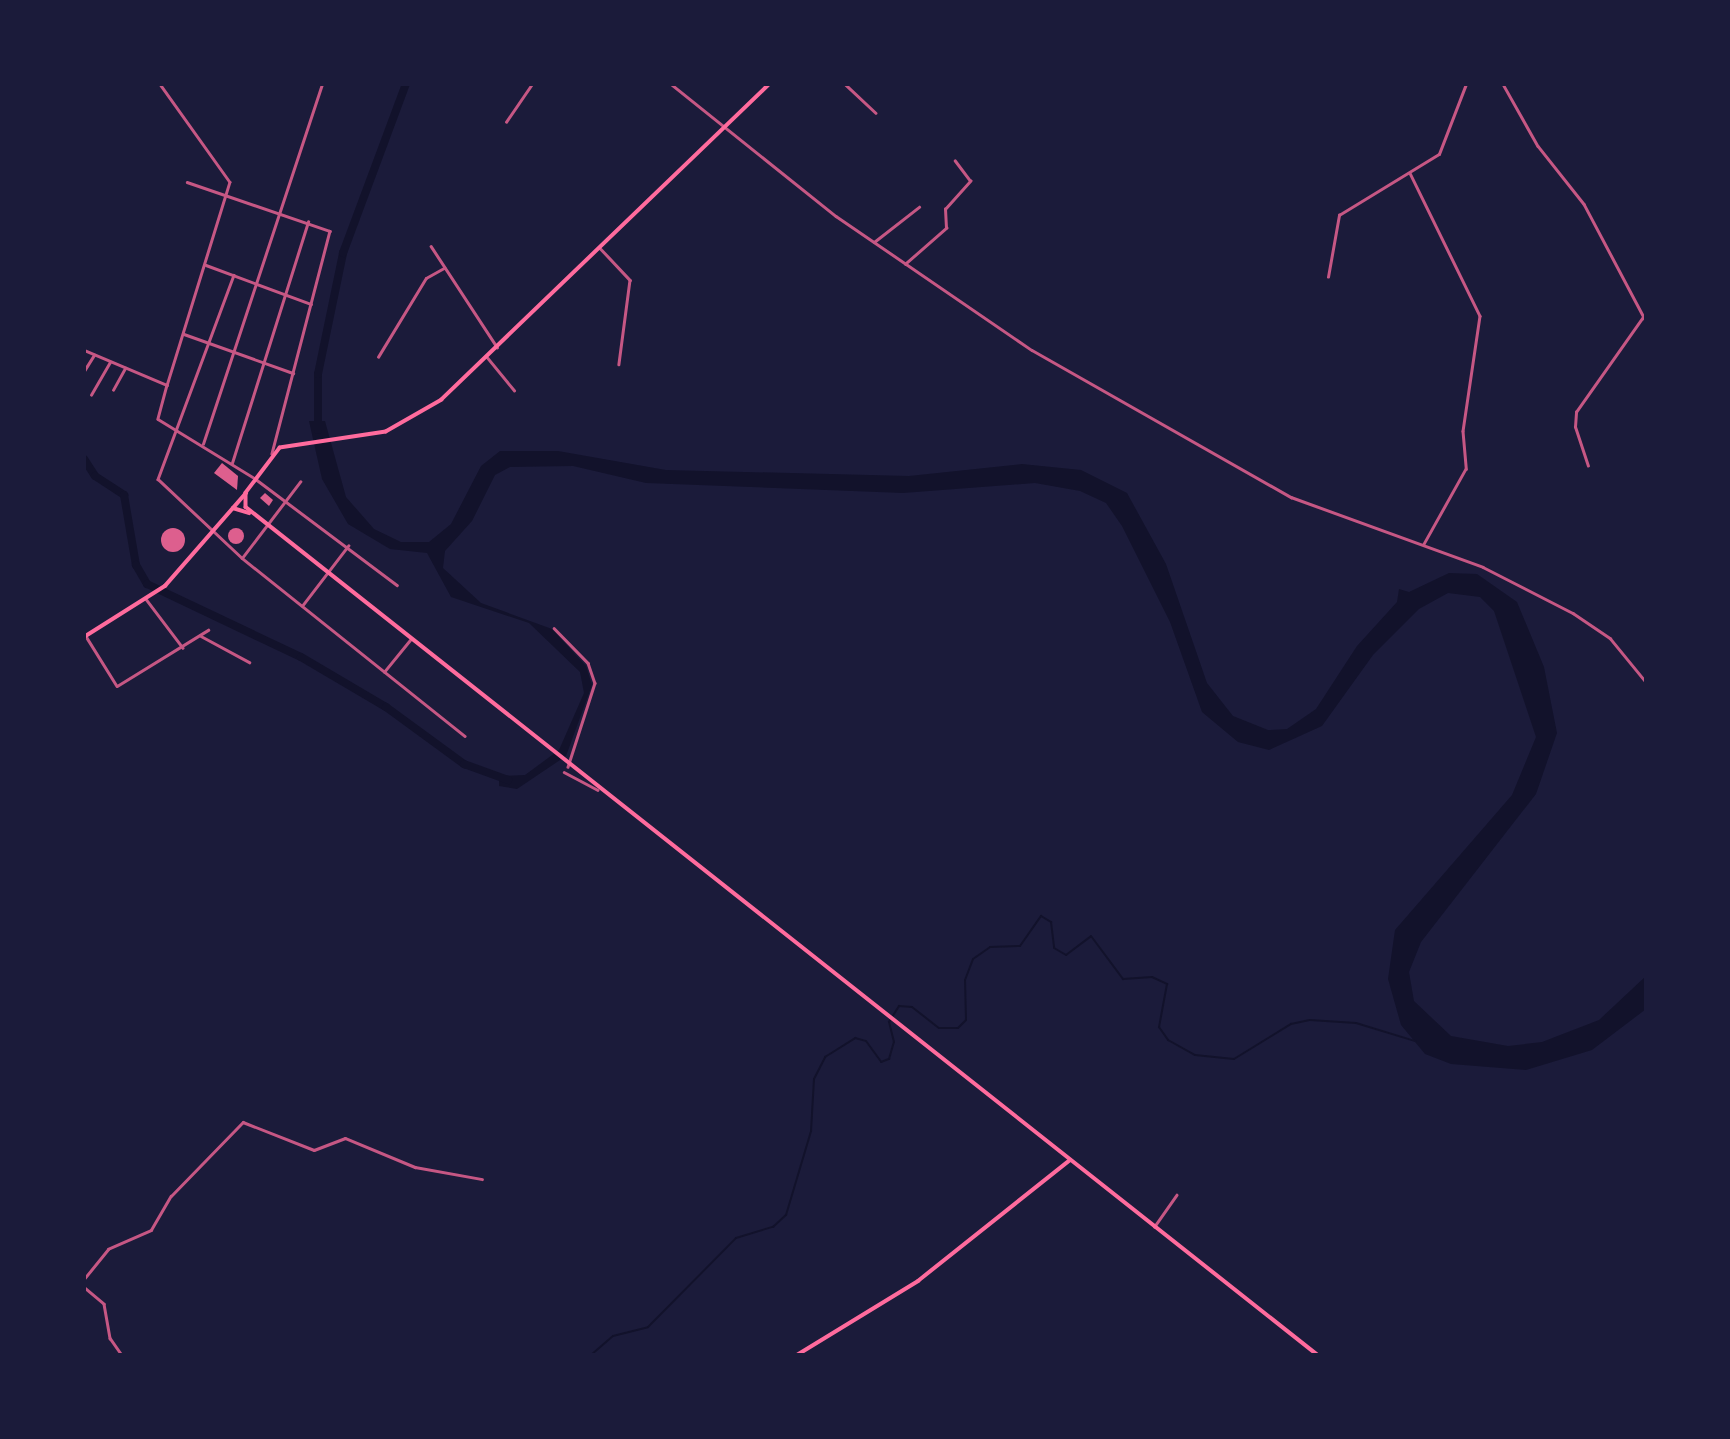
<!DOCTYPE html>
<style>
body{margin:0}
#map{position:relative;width:1730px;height:1439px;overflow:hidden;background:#1b1b3a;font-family:Quicksand,sans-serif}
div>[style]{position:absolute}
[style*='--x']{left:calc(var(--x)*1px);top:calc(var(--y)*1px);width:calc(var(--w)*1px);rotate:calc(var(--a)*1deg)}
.water>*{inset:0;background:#12122b}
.stream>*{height:2px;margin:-1px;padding:0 1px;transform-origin:1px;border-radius:1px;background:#12122b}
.river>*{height:8px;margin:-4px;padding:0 4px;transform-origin:4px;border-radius:4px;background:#12122b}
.building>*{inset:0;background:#dd5f8e}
.round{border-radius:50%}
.minor>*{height:2.5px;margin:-1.25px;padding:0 1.25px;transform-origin:1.25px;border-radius:1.25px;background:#c65784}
.tertiary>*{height:2.5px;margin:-1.25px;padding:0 1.25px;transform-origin:1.25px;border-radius:1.25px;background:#c65784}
.secondary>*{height:3.5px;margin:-1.75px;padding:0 1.75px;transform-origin:1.75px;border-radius:1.75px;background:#ff6b9d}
.primary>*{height:3.5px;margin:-1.75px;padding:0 1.75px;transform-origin:1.75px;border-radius:1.75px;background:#ff6b9d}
span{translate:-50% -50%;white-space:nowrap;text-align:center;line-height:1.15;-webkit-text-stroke:7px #1b1b3a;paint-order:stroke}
.frame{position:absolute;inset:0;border:86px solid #1b1b3a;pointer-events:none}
</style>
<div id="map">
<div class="water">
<i style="clip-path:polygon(309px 421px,325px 421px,346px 497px,374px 529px,401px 542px,429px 542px,451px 524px,481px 466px,500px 451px,558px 451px,666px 470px,909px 476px,1022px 464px,1081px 470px,1127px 493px,1166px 564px,1207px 683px,1233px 716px,1268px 730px,1287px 729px,1316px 709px,1357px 646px,1397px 602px,1399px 589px,1409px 592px,1449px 573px,1477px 574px,1517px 602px,1544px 667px,1557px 733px,1536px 794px,1421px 942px,1409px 972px,1414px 1001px,1451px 1036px,1508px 1046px,1542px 1042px,1599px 1020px,1646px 976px,1646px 1009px,1592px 1050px,1526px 1070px,1451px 1064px,1425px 1054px,1401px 1025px,1388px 979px,1395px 930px,1512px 795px,1536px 737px,1494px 611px,1480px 597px,1448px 593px,1419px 609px,1373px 655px,1322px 726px,1269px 750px,1238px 742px,1202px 712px,1170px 622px,1122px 526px,1106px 503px,1080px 491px,1035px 483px,903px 493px,646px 483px,573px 466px,510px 467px,495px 475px,472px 521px,445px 551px,443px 568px,481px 603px,552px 629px,586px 666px,592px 685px,566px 756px,517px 789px,499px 786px,499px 776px,525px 775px,559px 750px,584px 693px,580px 672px,529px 623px,451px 597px,427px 553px,390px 549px,348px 524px,322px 479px)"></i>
</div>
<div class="stream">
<i style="--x:591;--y:1355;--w:29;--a:-41"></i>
<i style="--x:613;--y:1336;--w:36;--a:-14"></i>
<i style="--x:648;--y:1327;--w:125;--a:-45.3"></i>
<i style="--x:736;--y:1238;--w:39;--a:-17"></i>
<i style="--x:773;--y:1227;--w:18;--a:-43"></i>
<i style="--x:786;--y:1215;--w:88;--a:-73.4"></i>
<i style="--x:811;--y:1131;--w:52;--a:-86.7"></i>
<i style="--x:814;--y:1079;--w:25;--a:-63"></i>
<i style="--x:825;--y:1057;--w:36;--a:-32"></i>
<i style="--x:855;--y:1038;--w:11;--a:15"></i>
<i style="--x:866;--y:1041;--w:26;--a:54"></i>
<i style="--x:881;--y:1062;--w:9;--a:-21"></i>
<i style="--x:889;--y:1059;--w:18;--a:-74"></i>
<i style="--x:894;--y:1042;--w:21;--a:-104"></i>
<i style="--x:889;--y:1022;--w:19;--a:-58"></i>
<i style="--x:899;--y:1006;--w:13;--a:4"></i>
<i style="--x:912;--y:1007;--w:34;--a:38"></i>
<i style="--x:939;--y:1028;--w:19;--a:0"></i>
<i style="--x:958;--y:1028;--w:11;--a:-45"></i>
<i style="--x:966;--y:1020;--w:40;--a:-91.4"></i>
<i style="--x:965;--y:980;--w:22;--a:-69"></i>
<i style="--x:973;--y:959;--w:21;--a:-35"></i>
<i style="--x:990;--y:947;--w:30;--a:-2"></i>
<i style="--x:1020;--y:946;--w:37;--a:-55"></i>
<i style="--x:1041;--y:916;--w:12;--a:31"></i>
<i style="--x:1051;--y:922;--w:26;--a:83"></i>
<i style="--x:1054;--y:948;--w:14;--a:30"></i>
<i style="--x:1066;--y:955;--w:31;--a:-37"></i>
<i style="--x:1091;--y:936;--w:54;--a:53.3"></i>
<i style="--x:1123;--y:979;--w:29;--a:-4"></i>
<i style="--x:1152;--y:977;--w:17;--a:25"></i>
<i style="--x:1167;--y:984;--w:44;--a:100.5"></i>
<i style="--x:1159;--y:1027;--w:16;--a:55"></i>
<i style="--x:1168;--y:1040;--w:31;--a:29"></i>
<i style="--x:1195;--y:1055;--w:39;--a:6"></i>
<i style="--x:1234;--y:1059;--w:67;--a:-31.6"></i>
<i style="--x:1291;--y:1024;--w:19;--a:-12"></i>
<i style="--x:1310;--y:1020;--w:46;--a:3.7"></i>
<i style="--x:1356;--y:1023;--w:62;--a:17"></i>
</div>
<div class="river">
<i style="--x:318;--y:430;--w:56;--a:-90"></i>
<i style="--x:318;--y:374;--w:124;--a:-78.3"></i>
<i style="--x:343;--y:253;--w:180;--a:-69.6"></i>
<i style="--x:84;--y:459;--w:20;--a:57"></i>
<i style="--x:95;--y:476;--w:35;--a:33"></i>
<i style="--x:124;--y:495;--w:71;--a:80.3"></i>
<i style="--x:136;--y:565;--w:22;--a:60"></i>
<i style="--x:147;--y:584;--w:170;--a:25.4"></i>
<i style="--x:301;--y:657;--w:99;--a:30.5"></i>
<i style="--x:386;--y:707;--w:97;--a:36.2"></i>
<i style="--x:464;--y:764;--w:47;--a:20"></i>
</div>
<div class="building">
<i style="clip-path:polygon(222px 463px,238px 476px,237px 490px,214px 473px)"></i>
<i style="clip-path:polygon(265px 493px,273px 500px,269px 506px,260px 498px)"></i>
<i class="round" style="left:161px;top:528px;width:24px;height:24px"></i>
<i class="round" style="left:228px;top:528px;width:16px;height:16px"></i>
</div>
<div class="minor">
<i style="--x:160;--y:84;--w:120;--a:54.5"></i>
<i style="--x:230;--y:182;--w:213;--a:107.2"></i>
<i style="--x:671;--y:84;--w:211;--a:38.7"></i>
<i style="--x:836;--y:216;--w:237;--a:34.4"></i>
<i style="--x:1032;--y:350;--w:298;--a:29.6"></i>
<i style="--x:1291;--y:497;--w:204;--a:20"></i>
<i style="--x:1483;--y:567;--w:101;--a:27.1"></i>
<i style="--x:1573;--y:613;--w:45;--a:34"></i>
<i style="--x:1610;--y:638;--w:57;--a:50.7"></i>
<i style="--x:845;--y:84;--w:42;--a:43.1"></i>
<i style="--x:1503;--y:84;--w:71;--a:60.6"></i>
<i style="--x:1538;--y:146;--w:74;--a:51.6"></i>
<i style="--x:1584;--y:204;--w:132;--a:62.1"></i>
<i style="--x:506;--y:122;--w:46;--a:-55.6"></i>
<i style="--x:1410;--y:173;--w:159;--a:63.9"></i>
<i style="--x:1480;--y:316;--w:116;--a:98.4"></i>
<i style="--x:1463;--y:431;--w:38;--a:85"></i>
<i style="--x:1466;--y:469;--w:86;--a:119.2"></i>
<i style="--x:187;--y:182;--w:151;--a:18.9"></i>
<i style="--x:330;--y:231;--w:230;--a:104.6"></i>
<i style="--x:874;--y:242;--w:57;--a:-37.9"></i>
<i style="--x:431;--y:246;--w:121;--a:56.8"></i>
<i style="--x:600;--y:248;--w:44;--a:46.8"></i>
<i style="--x:630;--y:280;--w:85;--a:97.5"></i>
<i style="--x:905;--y:264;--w:55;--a:-41.3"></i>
<i style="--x:946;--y:228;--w:19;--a:-93"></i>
<i style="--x:945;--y:209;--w:38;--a:-48"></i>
<i style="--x:970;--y:181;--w:25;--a:-127"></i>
<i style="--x:206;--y:265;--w:112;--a:20.4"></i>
<i style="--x:234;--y:275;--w:218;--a:110.4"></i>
<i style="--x:158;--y:479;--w:115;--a:43.2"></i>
<i style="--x:242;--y:558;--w:285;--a:38.6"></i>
<i style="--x:1328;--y:277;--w:63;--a:-79.9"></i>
<i style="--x:1339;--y:215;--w:117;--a:-31.4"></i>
<i style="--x:1439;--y:154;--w:75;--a:-68.9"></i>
<i style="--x:184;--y:334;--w:116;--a:19.7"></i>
<i style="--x:378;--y:357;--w:92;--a:-58.7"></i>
<i style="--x:426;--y:278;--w:21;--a:-29"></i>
<i style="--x:487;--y:357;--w:43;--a:50.7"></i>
<i style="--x:84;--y:371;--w:19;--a:-58"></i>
<i style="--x:113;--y:390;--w:25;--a:-61"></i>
<i style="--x:91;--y:395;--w:38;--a:-60"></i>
<i style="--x:203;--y:444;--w:379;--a:-71.7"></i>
<i style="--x:232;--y:463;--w:253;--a:-72.5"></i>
<i style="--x:1588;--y:466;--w:41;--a:-108.4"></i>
<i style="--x:1575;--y:427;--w:15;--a:-86"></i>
<i style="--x:1576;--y:412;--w:116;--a:-54.8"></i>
<i style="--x:257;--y:480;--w:175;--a:36.9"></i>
<i style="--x:242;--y:558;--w:96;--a:-52.7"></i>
<i style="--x:146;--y:599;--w:61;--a:52.9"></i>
<i style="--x:302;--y:606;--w:76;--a:-52.5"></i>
<i style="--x:554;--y:628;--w:49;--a:45.8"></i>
<i style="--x:588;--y:663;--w:21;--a:71"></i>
<i style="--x:595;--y:683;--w:88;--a:107.8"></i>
<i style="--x:84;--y:633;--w:62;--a:58.1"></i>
<i style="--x:117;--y:686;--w:107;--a:-31.6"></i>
<i style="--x:201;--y:636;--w:55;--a:28.4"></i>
<i style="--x:384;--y:672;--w:41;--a:-50.9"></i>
<i style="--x:564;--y:772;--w:38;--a:28"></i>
<i style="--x:1154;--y:1227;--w:39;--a:-55"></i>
<i style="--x:84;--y:1279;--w:38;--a:-51"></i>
<i style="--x:108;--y:1249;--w:47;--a:-23.8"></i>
<i style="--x:151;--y:1230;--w:39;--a:-60"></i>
<i style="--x:171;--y:1196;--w:103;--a:-45.8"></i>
<i style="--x:243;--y:1122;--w:76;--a:21.5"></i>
<i style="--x:314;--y:1150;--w:33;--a:-21"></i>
<i style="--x:345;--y:1138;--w:76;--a:22.5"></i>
<i style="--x:415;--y:1167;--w:68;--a:10.2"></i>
<i style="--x:84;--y:1287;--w:26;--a:40"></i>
<i style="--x:104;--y:1304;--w:35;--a:80"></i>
<i style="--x:110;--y:1338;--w:21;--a:55"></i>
</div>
<div class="tertiary">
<i style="--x:84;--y:350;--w:90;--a:22.9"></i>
<i style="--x:167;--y:385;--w:35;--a:105"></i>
<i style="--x:158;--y:419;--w:115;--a:31.5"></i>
</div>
<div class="secondary">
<i style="--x:233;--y:508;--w:17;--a:17"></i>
<i style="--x:84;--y:637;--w:96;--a:-32.2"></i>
<i style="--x:165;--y:586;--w:123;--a:-48.9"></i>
<i style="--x:797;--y:1355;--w:142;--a:-31.4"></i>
<i style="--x:918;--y:1281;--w:194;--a:-38.5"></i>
</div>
<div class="primary">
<i style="--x:770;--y:84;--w:455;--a:136.1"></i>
<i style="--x:442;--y:400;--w:64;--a:150.3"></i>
<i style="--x:386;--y:432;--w:107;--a:171.4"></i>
<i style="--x:280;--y:448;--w:56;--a:127.1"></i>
<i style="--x:246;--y:493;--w:14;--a:90"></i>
<i style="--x:246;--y:507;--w:1367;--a:38.35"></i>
</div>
<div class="frame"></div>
</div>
